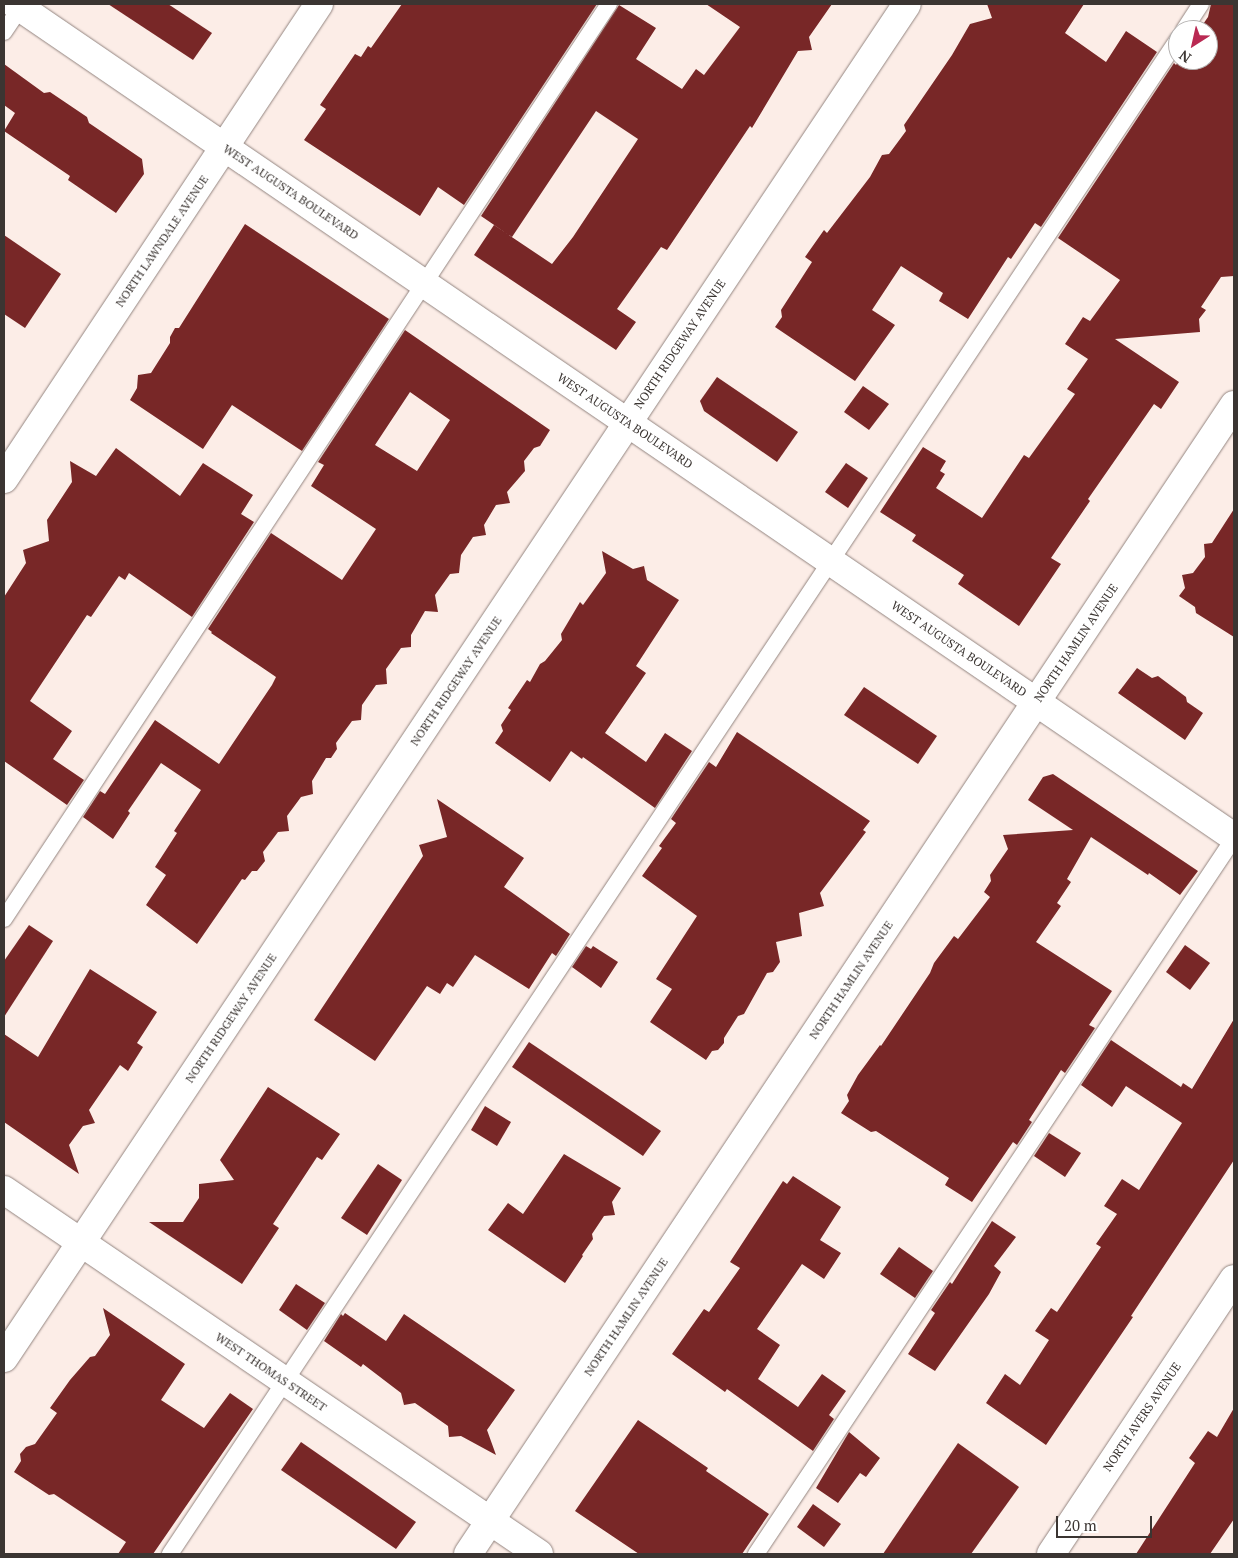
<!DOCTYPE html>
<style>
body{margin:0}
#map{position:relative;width:1238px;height:1558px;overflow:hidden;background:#fcede7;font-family:"PT Serif",serif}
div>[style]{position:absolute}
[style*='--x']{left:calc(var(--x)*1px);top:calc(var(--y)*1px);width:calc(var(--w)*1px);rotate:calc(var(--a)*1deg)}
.building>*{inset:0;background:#782727}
.roads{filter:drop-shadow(0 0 1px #938580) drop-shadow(0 0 1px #938580)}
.lane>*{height:16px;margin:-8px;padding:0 8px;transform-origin:8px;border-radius:8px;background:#fff}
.street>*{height:28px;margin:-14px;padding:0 14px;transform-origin:14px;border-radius:14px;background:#fff}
.secondary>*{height:28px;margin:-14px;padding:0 14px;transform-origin:14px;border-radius:14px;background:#fff}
span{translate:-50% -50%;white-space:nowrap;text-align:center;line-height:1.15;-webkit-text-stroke:5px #fff;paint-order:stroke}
.street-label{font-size:12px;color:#3b3532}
.frame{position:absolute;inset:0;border:5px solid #3b3532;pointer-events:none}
.north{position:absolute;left:1168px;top:20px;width:50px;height:50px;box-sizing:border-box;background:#fff;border:1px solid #b1aead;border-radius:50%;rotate:215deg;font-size:14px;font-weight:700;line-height:20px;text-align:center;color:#3b3532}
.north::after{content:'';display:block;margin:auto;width:18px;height:22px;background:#b92952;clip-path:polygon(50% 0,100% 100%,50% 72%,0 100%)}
.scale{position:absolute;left:1056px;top:1516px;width:96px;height:22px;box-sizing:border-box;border:2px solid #3b3532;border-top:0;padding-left:6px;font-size:15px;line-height:18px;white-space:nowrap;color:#3b3532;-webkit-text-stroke:4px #fff;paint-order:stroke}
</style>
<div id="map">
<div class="building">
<i style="clip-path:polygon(108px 4px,168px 4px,212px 33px,193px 60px)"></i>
<i style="clip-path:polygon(402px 4px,597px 4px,464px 205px,438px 187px,420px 216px,304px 140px,326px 109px,320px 105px,355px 54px,361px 57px,368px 46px,371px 48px)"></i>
<i style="clip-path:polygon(706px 4px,832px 4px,809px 37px,812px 50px,798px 51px,752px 128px,750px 126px,667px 250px,661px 247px,617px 309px,636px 322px,616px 350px,474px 255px,494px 225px,552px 264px,573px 237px,638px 139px,596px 111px,512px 237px,481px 216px,619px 5px,656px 28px,636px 59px,682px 89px,696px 69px,704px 75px,740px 27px)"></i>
<i style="clip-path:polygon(987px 4px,1084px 4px,1065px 33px,1106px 62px,1126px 31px,1157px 52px,1041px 227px,1035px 223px,1011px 259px,1008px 257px,968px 319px,939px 301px,943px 293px,901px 266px,872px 310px,895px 325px,855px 381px,775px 327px,782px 317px,781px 310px,812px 262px,805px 257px,824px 230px,827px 233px,870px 177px,882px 155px,889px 154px,906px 131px,904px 125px,952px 55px,970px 24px,992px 18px)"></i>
<i style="clip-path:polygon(1211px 4px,1234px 4px,1234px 276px,1221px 277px,1201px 307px,1206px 310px,1199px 319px,1200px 332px,1115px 339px,1179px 382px,1161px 409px,1154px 404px,1088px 499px,1090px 501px,1051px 558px,1061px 564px,1019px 626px,958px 584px,964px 575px,912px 541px,916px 535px,880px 512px,923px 447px,946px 461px,940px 471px,945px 474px,936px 488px,982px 518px,1024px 455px,1029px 458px,1075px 394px,1067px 389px,1088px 359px,1065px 344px,1083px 317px,1090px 321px,1120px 280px,1058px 238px,1174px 63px,1176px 65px,1179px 60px,1208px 60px,1208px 30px,1199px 30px,1208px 17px)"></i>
<i style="clip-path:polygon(4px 64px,44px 93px,50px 92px,87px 117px,89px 123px,142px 159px,144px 174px,116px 213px,68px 180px,70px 176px,4px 131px,15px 113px,4px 105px)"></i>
<i style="clip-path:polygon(245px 224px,389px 319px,302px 451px,232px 405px,203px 449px,130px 400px,137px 388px,138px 375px,151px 373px,170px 343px,170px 337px,175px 328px,179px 328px)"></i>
<i style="clip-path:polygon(4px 235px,61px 274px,25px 328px,4px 314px)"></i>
<i style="clip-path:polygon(evenodd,405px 330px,550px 430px,540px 446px,534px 448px,524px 461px,525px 471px,507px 492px,510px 503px,496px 505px,484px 525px,486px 535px,473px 537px,461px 555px,459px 573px,450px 574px,435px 595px,438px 612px,425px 611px,411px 635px,411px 647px,401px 648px,386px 669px,387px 684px,376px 685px,362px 705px,361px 720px,352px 721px,336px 743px,337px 749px,331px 758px,326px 758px,312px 781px,313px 794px,301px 797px,287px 816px,289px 831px,278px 832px,263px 852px,265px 861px,257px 871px,252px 871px,245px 880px,242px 879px,197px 944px,146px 905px,166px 875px,155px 867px,177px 833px,174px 831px,201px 790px,161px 763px,128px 811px,130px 813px,113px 839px,83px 817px,100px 791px,105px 794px,155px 720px,219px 764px,272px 685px,276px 677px,211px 633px,212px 632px,208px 629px,271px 533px,342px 580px,376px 529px,311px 486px,324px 465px,318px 462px,405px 330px,410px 392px,450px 420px,417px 471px,375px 445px,410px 392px)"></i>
<i style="clip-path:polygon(717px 377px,798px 432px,777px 462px,704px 411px,700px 401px)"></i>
<i style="clip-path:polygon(863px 386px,889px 404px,869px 430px,844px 412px)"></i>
<i style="clip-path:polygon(116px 448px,180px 496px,203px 463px,253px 495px,241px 514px,254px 522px,192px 617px,129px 573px,125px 580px,119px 576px,91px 617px,87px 615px,30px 701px,72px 731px,53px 759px,84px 780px,67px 805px,4px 761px,4px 597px,26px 563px,23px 550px,49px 541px,47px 520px,72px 482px,70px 461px,96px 476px)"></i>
<i style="clip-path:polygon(846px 463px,868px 478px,848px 508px,825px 492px)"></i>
<i style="clip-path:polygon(1234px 509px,1234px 637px,1196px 613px,1195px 607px,1179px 596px,1185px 588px,1182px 575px,1193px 573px,1205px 557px,1204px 544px,1212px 543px)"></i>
<i style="clip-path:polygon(602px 551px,633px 569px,644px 566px,647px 580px,679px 600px,636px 666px,646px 673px,605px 733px,646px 762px,665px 733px,692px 751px,655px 808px,583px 757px,582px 759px,571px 751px,550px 782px,495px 743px,503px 731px,501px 725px,511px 710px,508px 708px,527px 680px,530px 682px,540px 664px,545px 661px,562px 640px,561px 634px,580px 602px,583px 605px,606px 573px)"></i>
<i style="clip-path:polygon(1137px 668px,1152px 678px,1158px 676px,1186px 697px,1187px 702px,1203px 713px,1185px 740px,1118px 693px)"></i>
<i style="clip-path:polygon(864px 687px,937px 736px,918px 764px,844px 715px)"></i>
<i style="clip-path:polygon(737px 732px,870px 821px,863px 830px,866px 832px,820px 893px,824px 906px,799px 913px,802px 936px,776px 942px,780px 962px,773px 972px,767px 973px,744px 1014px,738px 1016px,724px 1038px,724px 1043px,718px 1050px,712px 1051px,706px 1060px,650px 1022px,672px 989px,656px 979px,697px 916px,642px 876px,662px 848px,659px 846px,676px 823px,671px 819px,709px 762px,716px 767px)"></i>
<i style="clip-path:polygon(1053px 774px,1198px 871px,1180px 895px,1149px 873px,1148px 875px,1091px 837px,1067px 879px,1071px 882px,1057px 903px,1061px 906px,1036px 942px,1112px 991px,1089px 1025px,1095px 1028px,1065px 1073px,1061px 1070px,1029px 1120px,1032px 1122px,1017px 1145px,1013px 1142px,972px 1202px,945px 1185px,949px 1178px,876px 1131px,871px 1132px,841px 1113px,849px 1101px,847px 1095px,858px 1075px,880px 1045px,881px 1046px,930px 973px,934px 963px,954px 936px,958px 939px,990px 897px,984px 892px,991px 881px,990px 875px,1008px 849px,1003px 835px,1073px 830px,1028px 800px,1043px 777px)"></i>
<i style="clip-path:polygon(437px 799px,524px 858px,504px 887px,570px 934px,556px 956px,552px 953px,529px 989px,475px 955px,453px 987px,447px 983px,440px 994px,427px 986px,375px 1061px,314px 1020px,423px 856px,419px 845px,447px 837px)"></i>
<i style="clip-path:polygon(29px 925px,53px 941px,4px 1017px,4px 961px)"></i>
<i style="clip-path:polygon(1185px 945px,1210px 963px,1190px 990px,1166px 972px)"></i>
<i style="clip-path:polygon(586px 946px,591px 949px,593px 946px,618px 962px,601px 988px,572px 967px)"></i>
<i style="clip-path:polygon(90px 969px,157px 1012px,137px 1043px,143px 1047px,128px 1071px,120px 1065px,89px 1110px,95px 1123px,83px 1126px,69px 1145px,79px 1174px,4px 1122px,4px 1034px,38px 1057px)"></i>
<i style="clip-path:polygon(1234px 1019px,1234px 1160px,1131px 1316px,1133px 1317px,1046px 1445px,986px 1403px,1005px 1374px,1020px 1385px,1049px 1340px,1035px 1331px,1051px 1308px,1057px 1312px,1101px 1247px,1096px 1244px,1117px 1214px,1104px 1206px,1122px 1179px,1139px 1190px,1182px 1123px,1126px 1086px,1112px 1107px,1081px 1085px,1111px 1040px,1181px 1087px,1183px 1083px,1192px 1089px)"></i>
<i style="clip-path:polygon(529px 1042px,661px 1131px,643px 1156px,512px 1067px)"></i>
<i style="clip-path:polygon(268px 1087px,340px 1134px,322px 1160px,317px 1157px,273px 1224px,279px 1228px,242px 1284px,149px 1222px,183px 1222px,199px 1198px,199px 1184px,234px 1180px,220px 1160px)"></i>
<i style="clip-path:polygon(485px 1106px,511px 1122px,497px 1146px,471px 1130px)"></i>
<i style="clip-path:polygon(1049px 1133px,1081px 1153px,1065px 1177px,1034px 1156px)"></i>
<i style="clip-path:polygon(564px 1154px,621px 1188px,612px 1202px,615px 1215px,604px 1216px,592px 1234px,593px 1239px,582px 1255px,583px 1256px,565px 1283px,488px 1230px,508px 1203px,523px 1214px)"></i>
<i style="clip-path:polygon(378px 1164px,402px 1180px,367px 1235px,341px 1218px)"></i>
<i style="clip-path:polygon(793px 1176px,841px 1207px,820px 1240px,841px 1253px,824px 1279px,802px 1264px,757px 1329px,780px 1345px,758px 1379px,798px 1407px,822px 1374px,846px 1391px,829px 1415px,834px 1419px,813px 1451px,727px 1389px,725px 1392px,672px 1354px,704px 1309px,709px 1312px,740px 1268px,730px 1262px,783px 1181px,787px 1184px)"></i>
<i style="clip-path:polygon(992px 1221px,1016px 1237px,994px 1266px,1001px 1272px,989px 1294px,935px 1371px,908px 1354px,935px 1313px,931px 1310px,950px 1282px,952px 1284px)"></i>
<i style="clip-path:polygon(899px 1247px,933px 1271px,915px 1298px,880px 1274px)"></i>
<i style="clip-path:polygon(296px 1284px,325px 1303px,307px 1330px,279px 1310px)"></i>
<i style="clip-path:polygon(103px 1308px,185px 1364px,161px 1400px,204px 1428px,230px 1393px,253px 1409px,153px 1554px,118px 1554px,126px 1542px,54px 1494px,49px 1495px,14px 1472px,21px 1461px,20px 1454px,26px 1447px,35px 1444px,57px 1413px,50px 1408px,70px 1380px,90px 1357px,95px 1356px,110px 1335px)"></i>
<i style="clip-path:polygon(345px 1313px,386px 1341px,404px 1314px,515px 1390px,487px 1430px,496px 1455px,461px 1436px,449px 1437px,448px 1426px,415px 1403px,404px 1405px,401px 1393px,363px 1364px,361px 1367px,324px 1341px,341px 1314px,343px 1316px)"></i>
<i style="clip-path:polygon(1234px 1408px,1234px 1519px,1210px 1554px,1136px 1554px,1195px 1463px,1189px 1458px,1208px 1431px,1217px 1437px)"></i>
<i style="clip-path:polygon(638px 1420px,708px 1468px,706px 1471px,769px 1514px,742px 1554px,639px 1554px,575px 1511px)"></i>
<i style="clip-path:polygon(849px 1432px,880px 1458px,866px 1477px,860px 1473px,838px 1503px,816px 1488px)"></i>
<i style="clip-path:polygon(301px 1442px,416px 1522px,396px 1549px,281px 1470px)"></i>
<i style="clip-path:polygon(958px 1443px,1019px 1487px,971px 1554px,883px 1554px)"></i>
<i style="clip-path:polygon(813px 1504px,841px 1524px,824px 1547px,797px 1527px)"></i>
</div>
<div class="roads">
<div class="lane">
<i style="--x:1184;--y:30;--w:31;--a:-57"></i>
<i style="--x:4;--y:32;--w:34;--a:-56"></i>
<i style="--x:4;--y:919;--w:1097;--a:-56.53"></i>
<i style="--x:170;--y:1554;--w:1820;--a:-56.36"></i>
<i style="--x:756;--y:1554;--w:861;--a:-56.27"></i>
</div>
<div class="street">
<i style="--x:4;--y:479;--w:570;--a:-56.45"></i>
<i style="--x:4;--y:1190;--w:647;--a:34.23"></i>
<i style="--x:4;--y:1358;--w:1627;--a:-56.3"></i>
<i style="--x:1051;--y:1554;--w:330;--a:-56.4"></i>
</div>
<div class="secondary">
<i style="--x:15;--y:4;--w:1476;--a:34.35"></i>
<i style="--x:468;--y:1554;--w:1381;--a:-56.31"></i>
</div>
</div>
<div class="street-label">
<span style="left:291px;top:192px;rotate:34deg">WEST AUGUSTA BOULEVARD</span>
<span style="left:162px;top:241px;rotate:-56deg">NORTH LAWNDALE AVENUE</span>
<span style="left:680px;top:344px;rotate:-56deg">NORTH RIDGEWAY AVENUE</span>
<span style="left:625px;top:421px;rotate:34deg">WEST AUGUSTA BOULEVARD</span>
<span style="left:1076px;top:643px;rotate:-56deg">NORTH HAMLIN AVENUE</span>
<span style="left:959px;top:649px;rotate:34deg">WEST AUGUSTA BOULEVARD</span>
<span style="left:456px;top:681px;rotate:-56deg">NORTH RIDGEWAY AVENUE</span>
<span style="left:851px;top:980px;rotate:-56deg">NORTH HAMLIN AVENUE</span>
<span style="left:231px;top:1018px;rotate:-56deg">NORTH RIDGEWAY AVENUE</span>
<span style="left:626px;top:1317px;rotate:-56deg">NORTH HAMLIN AVENUE</span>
<span style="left:271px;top:1372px;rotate:34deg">WEST THOMAS STREET</span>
<span style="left:1142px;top:1417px;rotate:-56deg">NORTH AVERS AVENUE</span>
</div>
<div class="frame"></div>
<div class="north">N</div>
<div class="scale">20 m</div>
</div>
